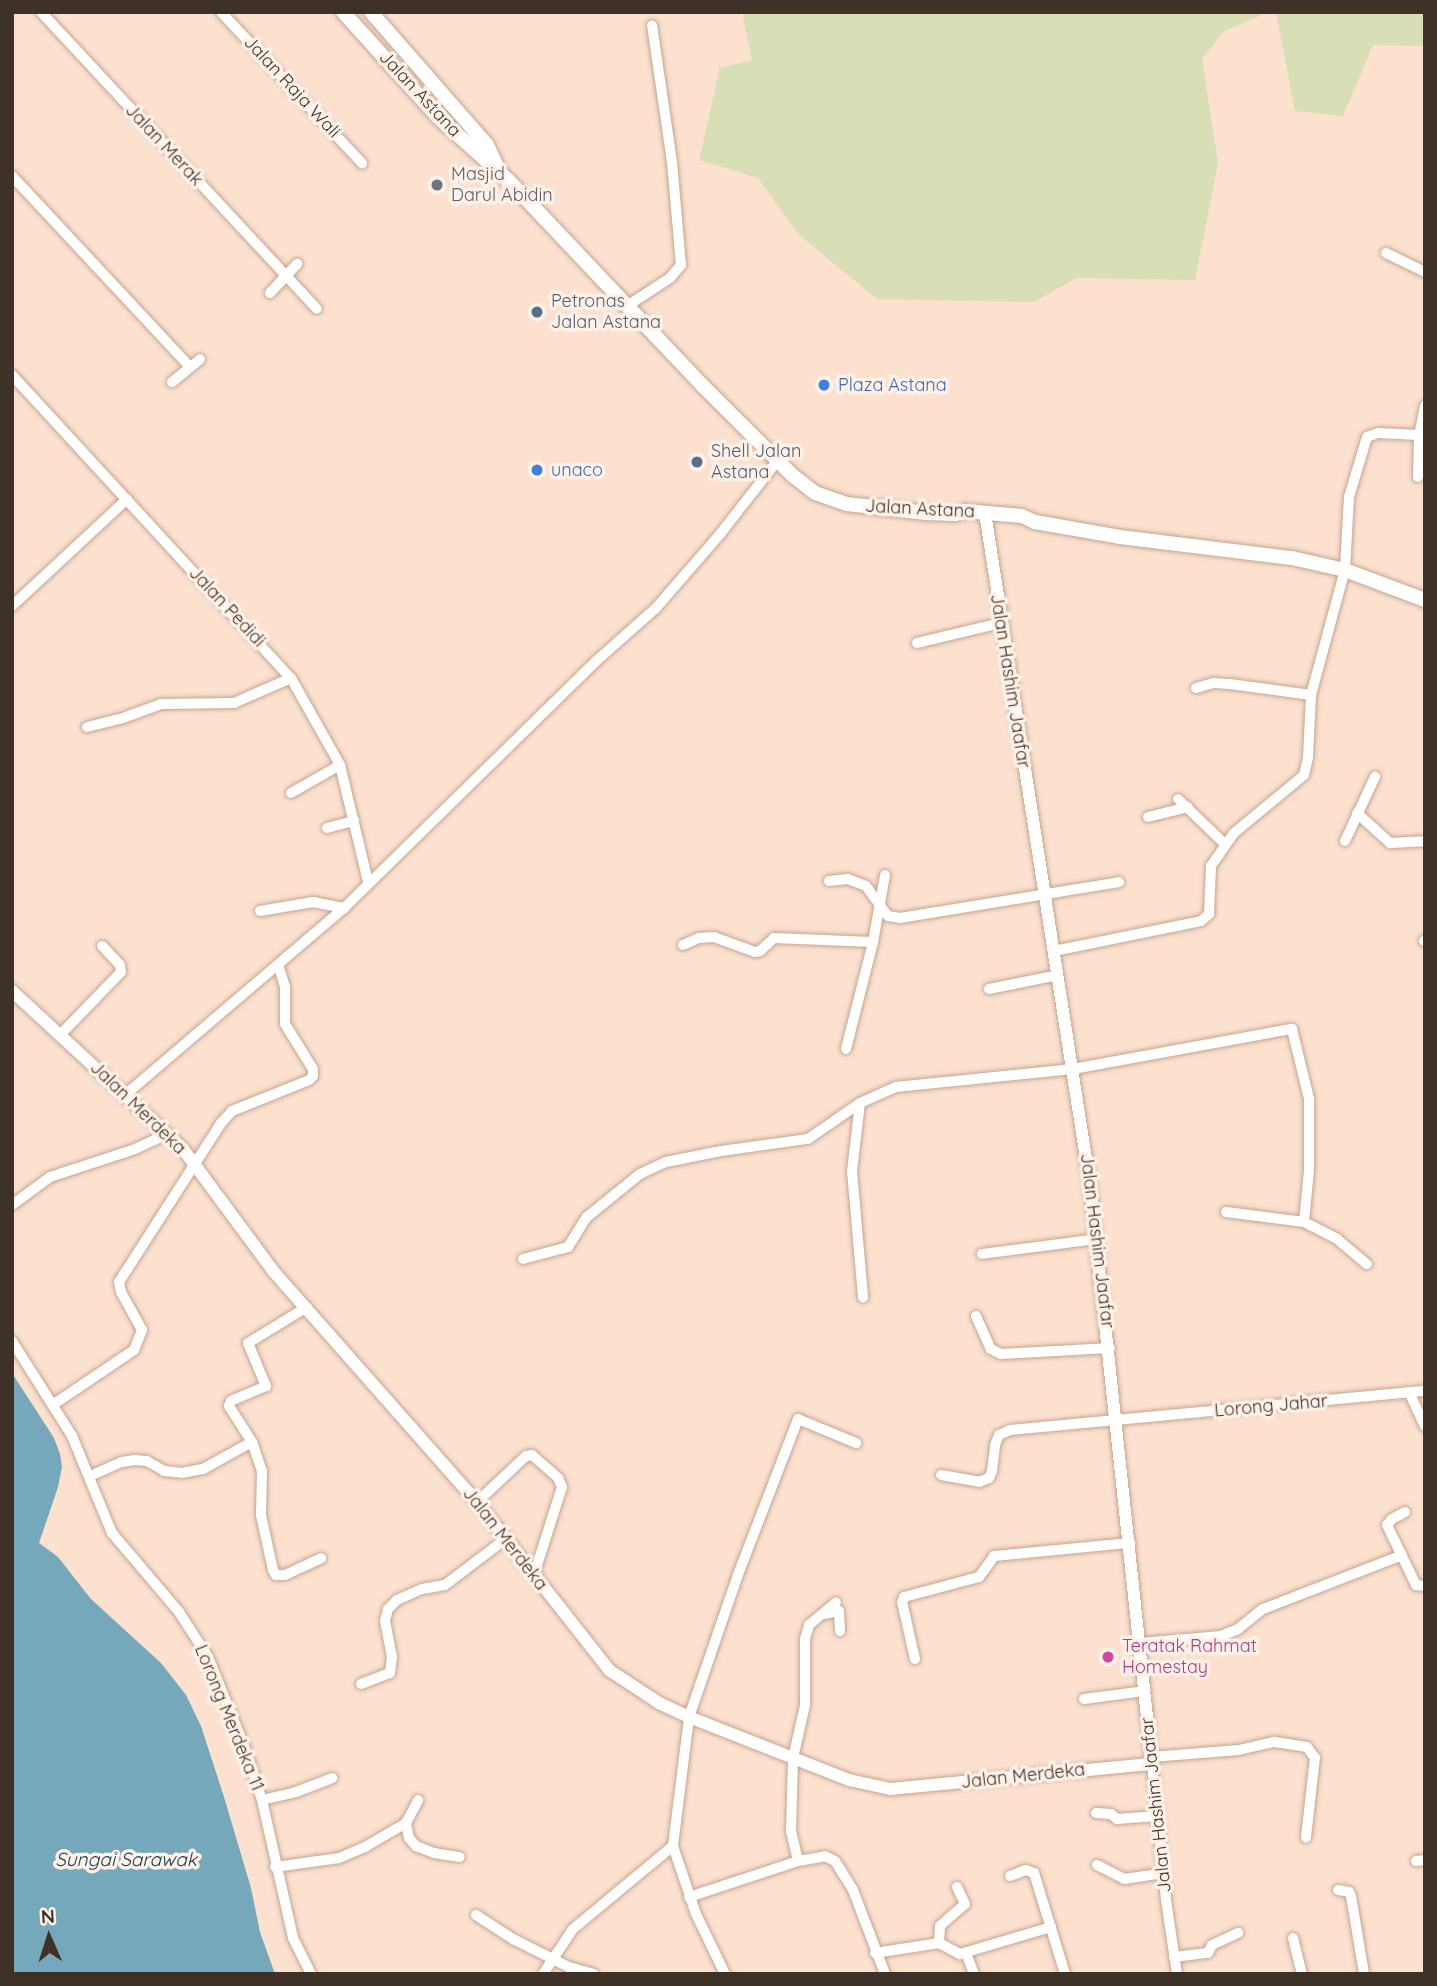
<!DOCTYPE html>
<style>
body{margin:0}
#map{position:relative;width:1437px;height:1986px;overflow:hidden;background:#fce1cf;font-family:Quicksand,sans-serif}
div>[style]{position:absolute}
[style*='--x']{left:calc(var(--x)*1px);top:calc(var(--y)*1px);width:calc(var(--w)*1px);rotate:calc(var(--a)*1deg)}
.green>*{inset:0;background:#d8deb6}
.water>*{inset:0;background:#76a8bb}
.roads{filter:drop-shadow(0 0 2px #c5a590) drop-shadow(0 0 2px #c5a590)}
.minor>*{height:10px;margin:-5px;padding:0 5px;transform-origin:5px;border-radius:5px;background:#fff}
.tertiary>*{height:12px;margin:-6px;padding:0 6px;transform-origin:6px;border-radius:6px;background:#fff}
.secondary>*{height:14px;margin:-7px;padding:0 7px;transform-origin:7px;border-radius:7px;background:#fff}
.dots>*{width:19px;height:19px;translate:-50% -50%;box-sizing:border-box;border:4px solid #fff1e8;border-radius:50%}
span{translate:-50% -50%;white-space:nowrap;text-align:center;line-height:1.15;-webkit-text-stroke:7px #fff1e8;paint-order:stroke}
.street-label{font-size:18px;color:#3e3128}
.worship-label{font-size:18px;color:#5b616d}
.left{translate:0 -50%;text-align:left}
.service-label{font-size:18px;color:#4e5e75}
.shop-label{font-size:18px;color:#366cbe}
.hotel-label{font-size:18px;color:#b23c85}
.water-label{font-size:19px;color:#164251;font-style:italic}
.frame{position:absolute;inset:0;border:14px solid #3e3128;pointer-events:none}
.north{position:absolute;left:14px;top:1902px;width:70px;height:70px;-webkit-text-stroke:5px #fff1e8;paint-order:stroke;rotate:357deg;font-size:19px;font-weight:700;line-height:28px;text-align:center;color:#3e3128}
.north::after{content:'';display:block;margin:auto;width:24px;height:32px;background:#3e3128;clip-path:polygon(50% 0,100% 100%,50% 72%,0 100%)}
</style>
<div id="map">
<div class="green">
<i style="clip-path:polygon(742px 12px,1269px 12px,1224px 31px,1202px 59px,1218px 163px,1195px 280px,1076px 278px,1034px 302px,877px 299px,798px 234px,758px 178px,699px 160px,720px 68px,752px 60px)"></i>
<i style="clip-path:polygon(1276px 12px,1425px 12px,1425px 46px,1373px 45px,1343px 116px,1295px 111px)"></i>
</div>
<div class="water">
<i style="clip-path:polygon(12px 1373px,54px 1438px,60px 1454px,62px 1467px,58px 1487px,39px 1543px,58px 1557px,91px 1599px,161px 1663px,186px 1695px,201px 1726px,224px 1797px,251px 1888px,260px 1932px,275px 1974px,12px 1974px)"></i>
</div>
<div class="roads">
<div class="minor">
<i style="--x:41;--y:12;--w:405;--a:47.1"></i>
<i style="--x:221;--y:12;--w:207;--a:47"></i>
<i style="--x:12;--y:176;--w:261;--a:47"></i>
<i style="--x:1386;--y:253;--w:43;--a:26"></i>
<i style="--x:270;--y:293;--w:40;--a:-47"></i>
<i style="--x:627;--y:306;--w:51;--a:-33.1"></i>
<i style="--x:670;--y:278;--w:17;--a:-50"></i>
<i style="--x:681;--y:265;--w:103;--a:-95"></i>
<i style="--x:672;--y:162;--w:138;--a:-98.3"></i>
<i style="--x:12;--y:375;--w:412;--a:47.4"></i>
<i style="--x:291;--y:678;--w:100;--a:60.6"></i>
<i style="--x:340;--y:765;--w:120;--a:76.5"></i>
<i style="--x:172;--y:382;--w:36;--a:-39"></i>
<i style="--x:1418;--y:477;--w:42;--a:-88.6"></i>
<i style="--x:12;--y:606;--w:157;--a:-42.9"></i>
<i style="--x:917;--y:643;--w:86;--a:-13.4"></i>
<i style="--x:1196;--y:688;--w:19;--a:-16"></i>
<i style="--x:1214;--y:683;--w:16;--a:4"></i>
<i style="--x:1230;--y:684;--w:82;--a:7.7"></i>
<i style="--x:87;--y:727;--w:37;--a:-14"></i>
<i style="--x:123;--y:718;--w:40;--a:-20.2"></i>
<i style="--x:161;--y:704;--w:73;--a:-0.8"></i>
<i style="--x:234;--y:703;--w:62;--a:-23.7"></i>
<i style="--x:291;--y:793;--w:56;--a:-29.7"></i>
<i style="--x:1178;--y:799;--w:65;--a:43.8"></i>
<i style="--x:1357;--y:813;--w:45;--a:42.3"></i>
<i style="--x:1390;--y:843;--w:35;--a:-3"></i>
<i style="--x:1148;--y:817;--w:41;--a:-14"></i>
<i style="--x:327;--y:828;--w:28;--a:-15"></i>
<i style="--x:1345;--y:841;--w:71;--a:-64.9"></i>
<i style="--x:829;--y:881;--w:19;--a:-6"></i>
<i style="--x:848;--y:879;--w:19;--a:21"></i>
<i style="--x:866;--y:886;--w:37;--a:54"></i>
<i style="--x:888;--y:916;--w:12;--a:9"></i>
<i style="--x:900;--y:918;--w:222;--a:-9.3"></i>
<i style="--x:260;--y:911;--w:54;--a:-9.6"></i>
<i style="--x:313;--y:902;--w:32;--a:11"></i>
<i style="--x:1424;--y:941;--w:1;--a:0"></i>
<i style="--x:683;--y:945;--w:17;--a:-24"></i>
<i style="--x:699;--y:938;--w:15;--a:-4"></i>
<i style="--x:714;--y:937;--w:44;--a:20.1"></i>
<i style="--x:755;--y:952;--w:5;--a:-11"></i>
<i style="--x:760;--y:951;--w:19;--a:-43"></i>
<i style="--x:774;--y:938;--w:99;--a:2.3"></i>
<i style="--x:1054;--y:951;--w:150;--a:-11.5"></i>
<i style="--x:1201;--y:921;--w:11;--a:-41"></i>
<i style="--x:1209;--y:914;--w:48;--a:-87.6"></i>
<i style="--x:1211;--y:866;--w:40;--a:-55.1"></i>
<i style="--x:1234;--y:833;--w:91;--a:-39.6"></i>
<i style="--x:1304;--y:775;--w:18;--a:-77"></i>
<i style="--x:1308;--y:757;--w:62;--a:-87.2"></i>
<i style="--x:1311;--y:695;--w:130;--a:-74.8"></i>
<i style="--x:1345;--y:570;--w:73;--a:-86.9"></i>
<i style="--x:1349;--y:497;--w:63;--a:-73.3"></i>
<i style="--x:1367;--y:437;--w:12;--a:-20"></i>
<i style="--x:1378;--y:433;--w:41;--a:2.8"></i>
<i style="--x:1419;--y:435;--w:30;--a:-78"></i>
<i style="--x:989;--y:989;--w:70;--a:-11.5"></i>
<i style="--x:61;--y:1034;--w:86;--a:-45.9"></i>
<i style="--x:121;--y:972;--w:7;--a:-98"></i>
<i style="--x:120;--y:965;--w:26;--a:-133"></i>
<i style="--x:846;--y:1049;--w:110;--a:-75.8"></i>
<i style="--x:873;--y:942;--w:68;--a:-79.8"></i>
<i style="--x:125;--y:1095;--w:288;--a:-40.5"></i>
<i style="--x:344;--y:908;--w:351;--a:-44.4"></i>
<i style="--x:595;--y:662;--w:81;--a:-41.5"></i>
<i style="--x:656;--y:608;--w:99;--a:-49.1"></i>
<i style="--x:721;--y:533;--w:93;--a:-52"></i>
<i style="--x:860;--y:1103;--w:68;--a:96.7"></i>
<i style="--x:852;--y:1171;--w:127;--a:85"></i>
<i style="--x:12;--y:1205;--w:47;--a:-36.4"></i>
<i style="--x:50;--y:1177;--w:89;--a:-18.2"></i>
<i style="--x:135;--y:1149;--w:33;--a:-25"></i>
<i style="--x:1226;--y:1212;--w:79;--a:7.3"></i>
<i style="--x:1304;--y:1222;--w:37;--a:27"></i>
<i style="--x:1337;--y:1239;--w:39;--a:40"></i>
<i style="--x:982;--y:1254;--w:116;--a:-7.4"></i>
<i style="--x:523;--y:1259;--w:47;--a:-14.9"></i>
<i style="--x:568;--y:1247;--w:36;--a:-58"></i>
<i style="--x:587;--y:1217;--w:68;--a:-39.1"></i>
<i style="--x:640;--y:1174;--w:29;--a:-25"></i>
<i style="--x:666;--y:1162;--w:56;--a:-11.3"></i>
<i style="--x:721;--y:1151;--w:88;--a:-7.9"></i>
<i style="--x:808;--y:1139;--w:63;--a:-34.7"></i>
<i style="--x:860;--y:1103;--w:39;--a:-24"></i>
<i style="--x:896;--y:1087;--w:178;--a:-5.8"></i>
<i style="--x:1073;--y:1069;--w:223;--a:-10.4"></i>
<i style="--x:1292;--y:1029;--w:72;--a:76.3"></i>
<i style="--x:1309;--y:1099;--w:71;--a:90"></i>
<i style="--x:1309;--y:1170;--w:52;--a:95.5"></i>
<i style="--x:307;--y:1307;--w:69;--a:148.6"></i>
<i style="--x:248;--y:1343;--w:47;--a:67.3"></i>
<i style="--x:266;--y:1386;--w:38;--a:157"></i>
<i style="--x:231;--y:1401;--w:5;--a:112"></i>
<i style="--x:229;--y:1406;--w:43;--a:57.4"></i>
<i style="--x:252;--y:1442;--w:31;--a:71"></i>
<i style="--x:262;--y:1471;--w:44;--a:91.3"></i>
<i style="--x:261;--y:1515;--w:56;--a:77.7"></i>
<i style="--x:273;--y:1570;--w:6;--a:59"></i>
<i style="--x:276;--y:1575;--w:9;--a:0"></i>
<i style="--x:285;--y:1575;--w:40;--a:-25"></i>
<i style="--x:976;--y:1316;--w:36;--a:66"></i>
<i style="--x:991;--y:1349;--w:11;--a:27"></i>
<i style="--x:1001;--y:1354;--w:109;--a:-3.2"></i>
<i style="--x:12;--y:1341;--w:112;--a:57.7"></i>
<i style="--x:72;--y:1436;--w:105;--a:67.6"></i>
<i style="--x:112;--y:1533;--w:104;--a:49.7"></i>
<i style="--x:179;--y:1612;--w:54;--a:57.2"></i>
<i style="--x:208;--y:1657;--w:93;--a:67.9"></i>
<i style="--x:243;--y:1743;--w:60;--a:71.6"></i>
<i style="--x:262;--y:1800;--w:141;--a:77.3"></i>
<i style="--x:293;--y:1938;--w:40;--a:63.4"></i>
<i style="--x:1409;--y:1392;--w:38;--a:65"></i>
<i style="--x:54;--y:1404;--w:97;--a:-34"></i>
<i style="--x:134;--y:1350;--w:22;--a:-68"></i>
<i style="--x:142;--y:1330;--w:43;--a:-118.9"></i>
<i style="--x:121;--y:1292;--w:10;--a:-101"></i>
<i style="--x:119;--y:1282;--w:189;--a:-57.3"></i>
<i style="--x:221;--y:1123;--w:16;--a:-47"></i>
<i style="--x:232;--y:1111;--w:83;--a:-21.9"></i>
<i style="--x:309;--y:1080;--w:6;--a:-45"></i>
<i style="--x:313;--y:1076;--w:7;--a:-90"></i>
<i style="--x:313;--y:1069;--w:53;--a:-121.9"></i>
<i style="--x:285;--y:1024;--w:37;--a:-90"></i>
<i style="--x:285;--y:987;--w:21;--a:-107"></i>
<i style="--x:941;--y:1475;--w:39;--a:10"></i>
<i style="--x:979;--y:1482;--w:11;--a:-22"></i>
<i style="--x:989;--y:1478;--w:8;--a:-67"></i>
<i style="--x:992;--y:1471;--w:26;--a:-83"></i>
<i style="--x:995;--y:1445;--w:11;--a:-68"></i>
<i style="--x:999;--y:1435;--w:12;--a:-24"></i>
<i style="--x:1010;--y:1430;--w:417;--a:-5.4"></i>
<i style="--x:90;--y:1476;--w:35;--a:-24"></i>
<i style="--x:122;--y:1462;--w:13;--a:-9"></i>
<i style="--x:135;--y:1460;--w:12;--a:5"></i>
<i style="--x:147;--y:1461;--w:20;--a:30"></i>
<i style="--x:164;--y:1471;--w:18;--a:6"></i>
<i style="--x:182;--y:1473;--w:21;--a:-11"></i>
<i style="--x:203;--y:1469;--w:56;--a:-28.9"></i>
<i style="--x:477;--y:1502;--w:67;--a:-43.2"></i>
<i style="--x:526;--y:1456;--w:6;--a:-9"></i>
<i style="--x:532;--y:1455;--w:35;--a:41"></i>
<i style="--x:558;--y:1478;--w:10;--a:66"></i>
<i style="--x:562;--y:1487;--w:92;--a:107.7"></i>
<i style="--x:1405;--y:1512;--w:15;--a:152"></i>
<i style="--x:1392;--y:1519;--w:8;--a:130"></i>
<i style="--x:1387;--y:1525;--w:67;--a:64.2"></i>
<i style="--x:1416;--y:1585;--w:9;--a:6"></i>
<i style="--x:824;--y:1614;--w:15;--a:-11"></i>
<i style="--x:839;--y:1611;--w:20;--a:87"></i>
<i style="--x:1141;--y:1643;--w:80;--a:-5"></i>
<i style="--x:1221;--y:1636;--w:18;--a:-22"></i>
<i style="--x:1238;--y:1629;--w:32;--a:-39"></i>
<i style="--x:1263;--y:1609;--w:149;--a:-21.2"></i>
<i style="--x:915;--y:1659;--w:58;--a:-102.8"></i>
<i style="--x:902;--y:1602;--w:5;--a:-68"></i>
<i style="--x:904;--y:1597;--w:78;--a:-14.9"></i>
<i style="--x:979;--y:1577;--w:26;--a:-54"></i>
<i style="--x:994;--y:1556;--w:137;--a:-5.5"></i>
<i style="--x:361;--y:1684;--w:31;--a:-21"></i>
<i style="--x:390;--y:1673;--w:16;--a:-83"></i>
<i style="--x:392;--y:1657;--w:37;--a:-101"></i>
<i style="--x:385;--y:1621;--w:12;--a:-76"></i>
<i style="--x:388;--y:1609;--w:13;--a:-45"></i>
<i style="--x:397;--y:1600;--w:27;--a:-24"></i>
<i style="--x:422;--y:1589;--w:23;--a:-10"></i>
<i style="--x:445;--y:1585;--w:78;--a:-37.2"></i>
<i style="--x:1084;--y:1699;--w:62;--a:-7.5"></i>
<i style="--x:1151;--y:1757;--w:88;--a:-4.5"></i>
<i style="--x:1239;--y:1750;--w:37;--a:-13"></i>
<i style="--x:1275;--y:1742;--w:32;--a:9"></i>
<i style="--x:1307;--y:1747;--w:14;--a:54"></i>
<i style="--x:1315;--y:1758;--w:80;--a:96.5"></i>
<i style="--x:1152;--y:1764;--w:137;--a:84.1"></i>
<i style="--x:1166;--y:1900;--w:75;--a:81.5"></i>
<i style="--x:262;--y:1800;--w:35;--a:-13"></i>
<i style="--x:296;--y:1792;--w:39;--a:-21"></i>
<i style="--x:1096;--y:1813;--w:15;--a:4"></i>
<i style="--x:1111;--y:1814;--w:8;--a:40"></i>
<i style="--x:1117;--y:1819;--w:40;--a:-4.3"></i>
<i style="--x:406;--y:1823;--w:15;--a:79"></i>
<i style="--x:409;--y:1838;--w:11;--a:49"></i>
<i style="--x:416;--y:1846;--w:19;--a:21"></i>
<i style="--x:434;--y:1853;--w:26;--a:9"></i>
<i style="--x:798;--y:1861;--w:31;--a:-103"></i>
<i style="--x:791;--y:1831;--w:73;--a:-88.4"></i>
<i style="--x:793;--y:1758;--w:54;--a:-77.2"></i>
<i style="--x:805;--y:1705;--w:66;--a:-90"></i>
<i style="--x:805;--y:1639;--w:15;--a:-74"></i>
<i style="--x:809;--y:1625;--w:35;--a:-40"></i>
<i style="--x:1416;--y:1861;--w:9;--a:-6"></i>
<i style="--x:1097;--y:1865;--w:30;--a:27"></i>
<i style="--x:1124;--y:1879;--w:40;--a:-8.5"></i>
<i style="--x:275;--y:1867;--w:65;--a:-8"></i>
<i style="--x:339;--y:1858;--w:28;--a:-23"></i>
<i style="--x:365;--y:1847;--w:48;--a:-30.3"></i>
<i style="--x:406;--y:1823;--w:26;--a:-62"></i>
<i style="--x:1010;--y:1876;--w:17;--a:-21"></i>
<i style="--x:1026;--y:1870;--w:9;--a:21"></i>
<i style="--x:1034;--y:1873;--w:106;--a:72.9"></i>
<i style="--x:957;--y:1887;--w:19;--a:65"></i>
<i style="--x:965;--y:1904;--w:33;--a:139"></i>
<i style="--x:940;--y:1926;--w:17;--a:93"></i>
<i style="--x:939;--y:1943;--w:24;--a:28"></i>
<i style="--x:960;--y:1954;--w:95;--a:-16.5"></i>
<i style="--x:1338;--y:1890;--w:11;--a:10"></i>
<i style="--x:1349;--y:1892;--w:4;--a:63"></i>
<i style="--x:1351;--y:1896;--w:79;--a:80.5"></i>
<i style="--x:689;--y:1897;--w:115;--a:-18.3"></i>
<i style="--x:798;--y:1861;--w:27;--a:-10"></i>
<i style="--x:825;--y:1856;--w:11;--a:27"></i>
<i style="--x:835;--y:1861;--w:34;--a:58"></i>
<i style="--x:853;--y:1890;--w:90;--a:69.1"></i>
<i style="--x:476;--y:1915;--w:44;--a:33"></i>
<i style="--x:513;--y:1939;--w:63;--a:26.6"></i>
<i style="--x:569;--y:1967;--w:26;--a:16"></i>
<i style="--x:1293;--y:1938;--w:37;--a:76"></i>
<i style="--x:875;--y:1953;--w:65;--a:-8.9"></i>
<i style="--x:966;--y:1953;--w:22;--a:69"></i>
<i style="--x:1174;--y:1957;--w:34;--a:-7"></i>
<i style="--x:1208;--y:1953;--w:9;--a:-63"></i>
<i style="--x:1212;--y:1945;--w:29;--a:-25"></i>
<i style="--x:543;--y:1974;--w:54;--a:-56.3"></i>
<i style="--x:573;--y:1929;--w:130;--a:-39.7"></i>
<i style="--x:725;--y:1974;--w:67;--a:-115.8"></i>
<i style="--x:696;--y:1914;--w:72;--a:-108.7"></i>
<i style="--x:673;--y:1846;--w:130;--a:-82.9"></i>
<i style="--x:689;--y:1717;--w:153;--a:-71"></i>
<i style="--x:739;--y:1572;--w:164;--a:-68.9"></i>
<i style="--x:798;--y:1419;--w:63;--a:22.5"></i>
</div>
<div class="tertiary">
<i style="--x:12;--y:991;--w:233;--a:42.7"></i>
<i style="--x:183;--y:1149;--w:153;--a:53.5"></i>
<i style="--x:274;--y:1272;--w:307;--a:48.6"></i>
<i style="--x:477;--y:1502;--w:214;--a:51.8"></i>
<i style="--x:609;--y:1670;--w:60;--a:33.4"></i>
<i style="--x:659;--y:1703;--w:33;--a:25"></i>
<i style="--x:689;--y:1717;--w:172;--a:21.5"></i>
<i style="--x:849;--y:1780;--w:43;--a:12.1"></i>
<i style="--x:891;--y:1789;--w:262;--a:-5.5"></i>
<i style="--x:1152;--y:1764;--w:583;--a:-96.1"></i>
<i style="--x:1090;--y:1184;--w:679;--a:-98.89"></i>
</div>
<div class="secondary">
<i style="--x:343;--y:12;--w:142;--a:47.9"></i>
<i style="--x:438;--y:117;--w:96;--a:42"></i>
<i style="--x:509;--y:181;--w:281;--a:46.6"></i>
<i style="--x:702;--y:385;--w:127;--a:45"></i>
<i style="--x:792;--y:475;--w:29;--a:38"></i>
<i style="--x:815;--y:493;--w:34;--a:19"></i>
<i style="--x:847;--y:504;--w:80;--a:6.5"></i>
<i style="--x:926;--y:513;--w:29;--a:2"></i>
<i style="--x:955;--y:514;--w:10;--a:-17"></i>
<i style="--x:965;--y:511;--w:57;--a:5"></i>
<i style="--x:1022;--y:516;--w:14;--a:25"></i>
<i style="--x:1035;--y:522;--w:86;--a:10"></i>
<i style="--x:1120;--y:537;--w:173;--a:7"></i>
<i style="--x:1292;--y:558;--w:54;--a:12.8"></i>
<i style="--x:1345;--y:570;--w:85;--a:20.6"></i>
<i style="--x:371;--y:12;--w:176;--a:48.9"></i>
<i style="--x:487;--y:145;--w:29;--a:65"></i>
</div>
</div>
<div class="dots">
<i style="left:437px;top:185px;background:#6b7280"></i>
<i style="left:537px;top:312px;background:#5c6f8a"></i>
<i style="left:824px;top:385px;background:#3f7fe0"></i>
<i style="left:697px;top:462px;background:#5c6f8a"></i>
<i style="left:537px;top:470px;background:#3f7fe0"></i>
<i style="left:1108px;top:1657px;background:#d1479c"></i>
</div>
<div class="street-label">
<span style="left:292px;top:87px;rotate:47deg">Jalan Raja Wali</span>
<span style="left:420px;top:94px;rotate:47deg">Jalan Astana</span>
<span style="left:164px;top:145px;rotate:47deg">Jalan Merak</span>
<span style="left:920px;top:509px;rotate:3deg">Jalan Astana</span>
<span style="left:227px;top:607px;rotate:47deg">Jalan Pedidi</span>
<span style="left:1010px;top:681px;rotate:81deg">Jalan Hashim Jaafar</span>
<span style="left:138px;top:1108px;rotate:44deg">Jalan Merdeka</span>
<span style="left:1097px;top:1241px;rotate:83deg">Jalan Hashim Jaafar</span>
<span style="left:1271px;top:1406px;rotate:-5deg">Lorong Jahar</span>
<span style="left:505px;top:1539px;rotate:52deg">Jalan Merdeka</span>
<span style="left:229px;top:1718px;rotate:68deg">Lorong Merdeka 11</span>
<span style="left:1023px;top:1776px;rotate:-6deg">Jalan Merdeka</span>
<span style="left:1156px;top:1805px;rotate:-96deg">Jalan Hashim Jaafar</span>
</div>
<div class="worship-label">
<span class="left" style="left:451px;top:185px">Masjid<br>Darul Abidin</span>
</div>
<div class="service-label">
<span class="left" style="left:551px;top:312px">Petronas<br>Jalan Astana</span>
<span class="left" style="left:711px;top:462px">Shell Jalan<br>Astana</span>
</div>
<div class="shop-label">
<span class="left" style="left:838px;top:385px">Plaza Astana</span>
<span class="left" style="left:551px;top:470px">unaco</span>
</div>
<div class="hotel-label">
<span class="left" style="left:1122px;top:1657px">Teratak Rahmat<br>Homestay</span>
</div>
<div class="water-label">
<span style="left:126px;top:1860px">Sungai Sarawak</span>
</div>
<div class="frame"></div>
<div class="north">N</div>
</div>
